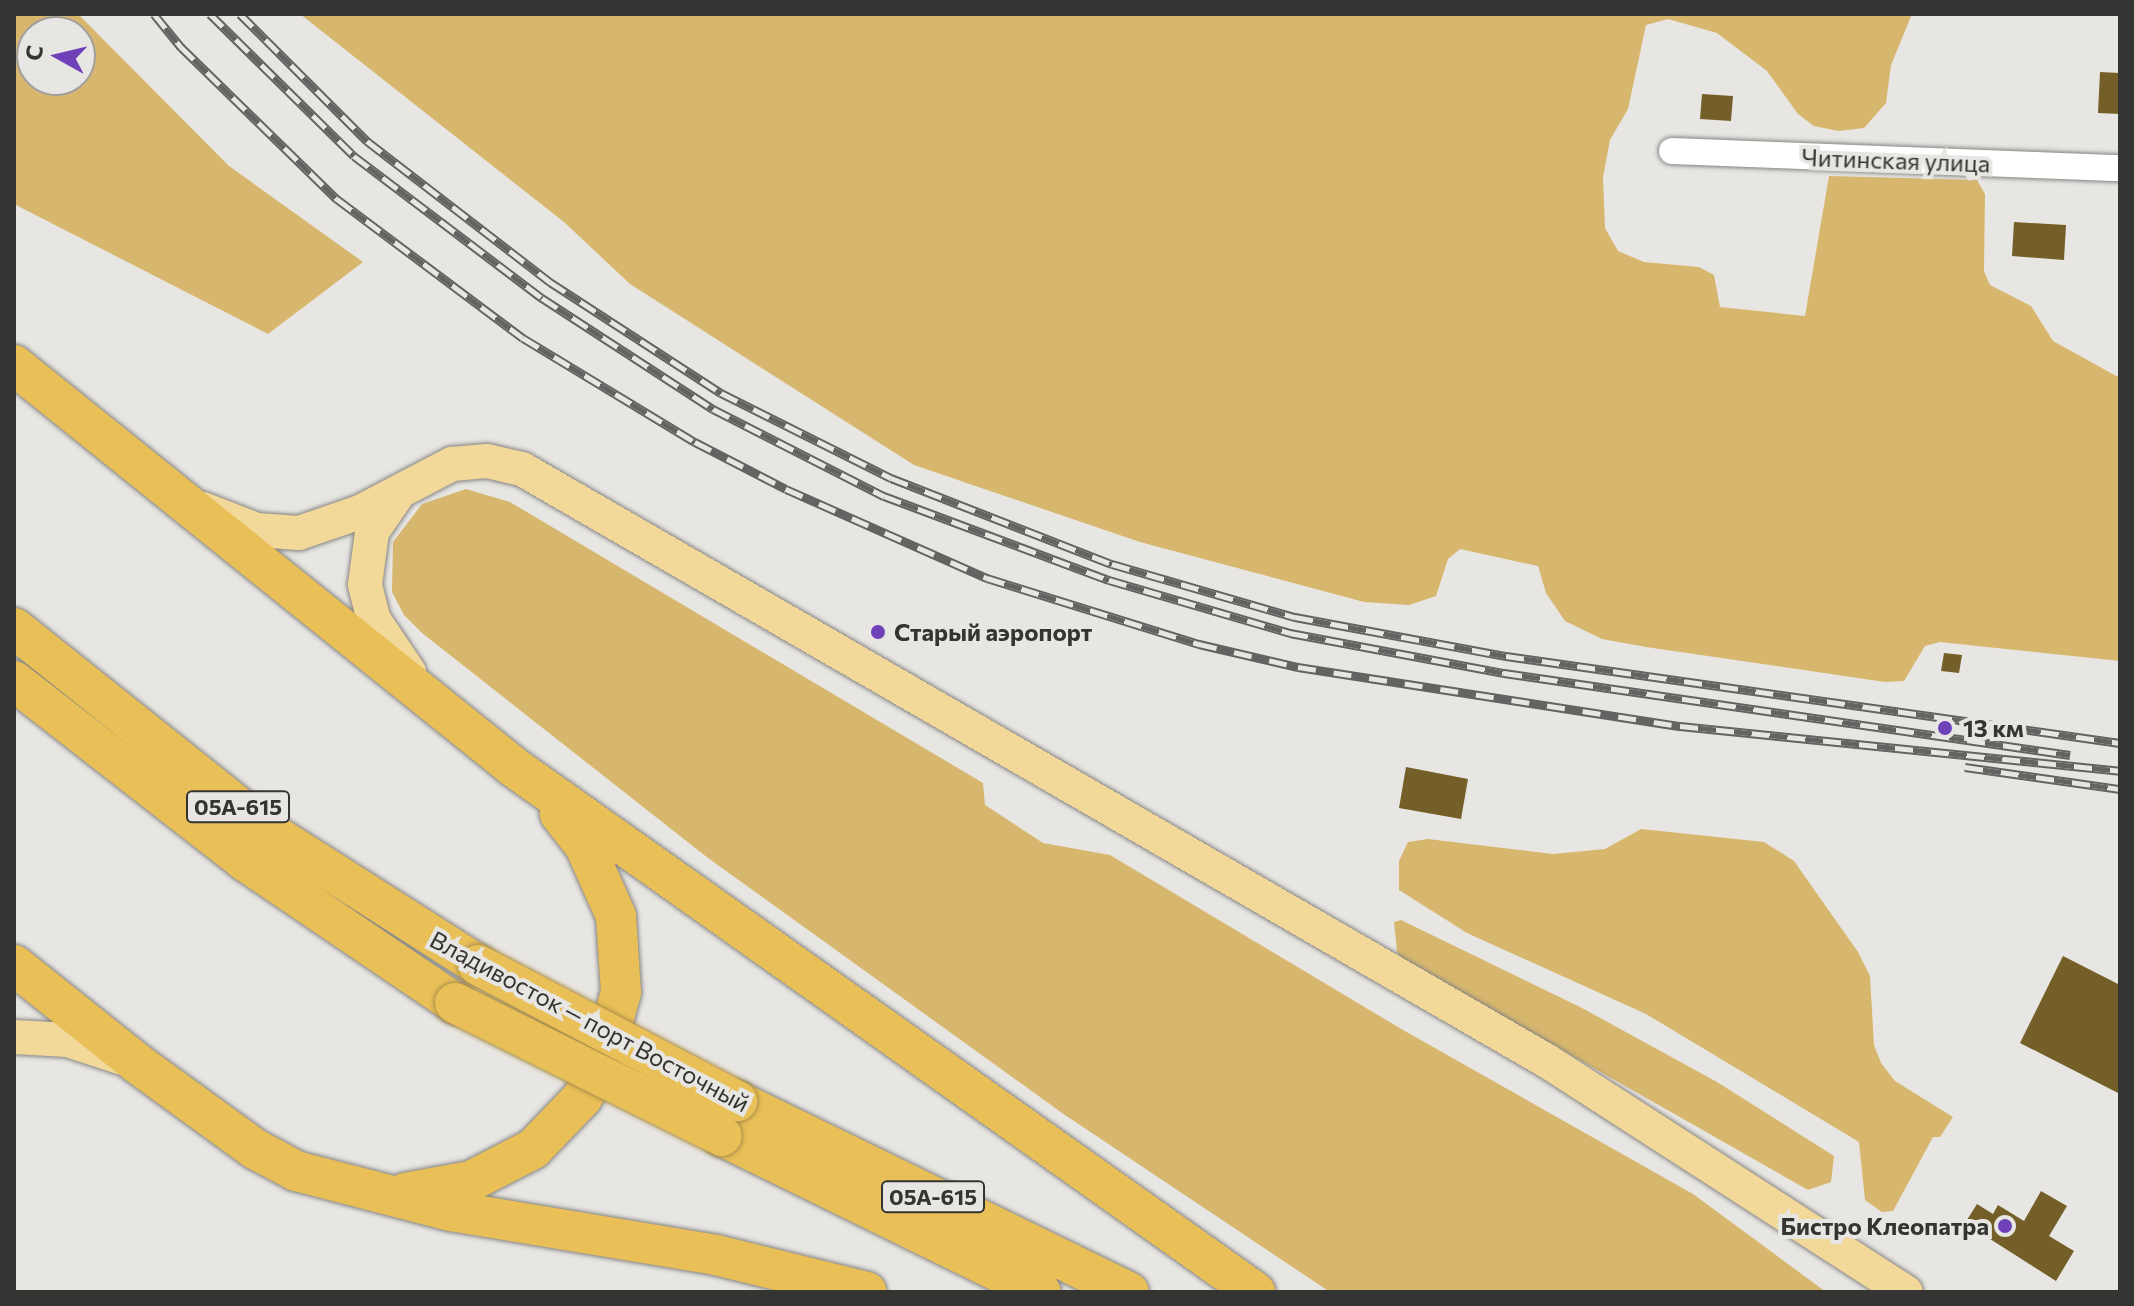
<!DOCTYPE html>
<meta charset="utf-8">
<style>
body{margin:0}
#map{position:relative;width:2134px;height:1306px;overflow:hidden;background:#e8e6e3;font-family:Commissioner,sans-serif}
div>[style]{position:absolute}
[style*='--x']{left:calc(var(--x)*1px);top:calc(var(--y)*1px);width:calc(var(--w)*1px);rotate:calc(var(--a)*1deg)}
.green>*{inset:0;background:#d7b76d}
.building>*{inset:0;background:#755f29}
.roads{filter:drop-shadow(0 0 2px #878683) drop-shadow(0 0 2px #878683)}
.minor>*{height:26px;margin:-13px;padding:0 13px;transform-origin:13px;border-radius:13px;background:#fff}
.major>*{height:34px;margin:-17px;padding:0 17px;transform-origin:17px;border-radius:17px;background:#f2d99a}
.highway>*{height:40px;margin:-20px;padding:0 20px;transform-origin:20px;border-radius:20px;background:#e9bf57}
.rail>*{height:9px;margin-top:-4.5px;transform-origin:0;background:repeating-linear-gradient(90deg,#e8e6e3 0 18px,#636361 0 36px);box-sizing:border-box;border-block:2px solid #636361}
.bridges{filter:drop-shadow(0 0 2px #aa8e4a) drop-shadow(0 0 2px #aa8e4a)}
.highway-bridge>*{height:40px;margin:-20px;padding:0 20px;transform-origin:20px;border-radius:20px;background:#e9bf57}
.dots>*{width:22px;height:22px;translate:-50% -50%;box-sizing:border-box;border:4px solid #e8e6e3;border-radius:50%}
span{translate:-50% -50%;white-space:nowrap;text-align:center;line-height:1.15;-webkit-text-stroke:8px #e8e6e3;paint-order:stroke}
.shield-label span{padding:2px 6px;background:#e8e6e3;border:2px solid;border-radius:6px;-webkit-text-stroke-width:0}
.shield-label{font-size:22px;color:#343433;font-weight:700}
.street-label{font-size:24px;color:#343433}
.poi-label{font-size:24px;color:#343433;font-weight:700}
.left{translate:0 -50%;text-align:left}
.right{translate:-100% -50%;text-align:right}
.frame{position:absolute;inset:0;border:16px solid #343433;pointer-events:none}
.north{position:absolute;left:16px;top:16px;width:80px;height:80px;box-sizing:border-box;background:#e8e6e3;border:2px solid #a09f9d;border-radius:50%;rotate:278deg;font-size:22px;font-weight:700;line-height:32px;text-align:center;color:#343433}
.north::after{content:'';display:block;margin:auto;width:28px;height:36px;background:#6f41b8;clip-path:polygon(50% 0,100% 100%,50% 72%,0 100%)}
</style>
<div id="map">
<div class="green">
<i style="clip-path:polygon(evenodd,14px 14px,78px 14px,229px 166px,363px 262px,268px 334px,14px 204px,14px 14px,32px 32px,80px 32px,80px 80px,32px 80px,32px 32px)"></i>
<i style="clip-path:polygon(300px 14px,1912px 14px,1891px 65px,1886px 103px,1864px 128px,1838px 131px,1814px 126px,1798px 114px,1767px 71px,1717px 33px,1668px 19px,1646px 25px,1628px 109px,1610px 140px,1603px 177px,1605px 228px,1618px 251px,1644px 262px,1699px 267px,1714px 275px,1720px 307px,1805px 316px,1829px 176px,1977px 180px,1985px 194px,1984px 271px,1990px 285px,2031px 306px,2053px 341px,2120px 378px,2120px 661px,1940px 642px,1925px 646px,1904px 681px,1885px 682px,1646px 647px,1602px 639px,1565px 621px,1546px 593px,1538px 566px,1460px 549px,1448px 559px,1436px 596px,1409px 605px,1364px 602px,1140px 542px,914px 465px,630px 284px,564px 222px)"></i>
<i style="clip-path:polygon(466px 489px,510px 502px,983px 783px,985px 805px,1043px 843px,1110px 855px,1403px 1030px,1693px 1194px,1826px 1292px,1330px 1292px,1065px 1115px,708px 858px,422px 633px,404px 615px,392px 592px,393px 542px,422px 504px)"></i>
<i style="clip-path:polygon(1641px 829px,1764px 842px,1794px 861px,1858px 952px,1870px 976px,1874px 1045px,1881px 1063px,1895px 1081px,1953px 1117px,1940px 1137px,1933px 1137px,1893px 1211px,1882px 1212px,1865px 1200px,1859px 1142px,1646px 1014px,1467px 933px,1399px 890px,1399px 861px,1408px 842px,1428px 839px,1553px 854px,1605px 849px)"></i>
<i style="clip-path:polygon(1401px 920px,1582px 1008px,1717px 1082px,1834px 1156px,1831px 1182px,1808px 1190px,1405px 961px,1397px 952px,1394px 922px)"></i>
</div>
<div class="building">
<i style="clip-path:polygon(2100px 72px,2120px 73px,2120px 114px,2098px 113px)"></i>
<i style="clip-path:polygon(1702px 94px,1733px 96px,1731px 121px,1700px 119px)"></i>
<i style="clip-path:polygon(2014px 222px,2066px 225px,2064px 260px,2012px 256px)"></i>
<i style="clip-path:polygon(1944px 653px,1962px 655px,1959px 673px,1941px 671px)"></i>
<i style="clip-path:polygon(1406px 767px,1468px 779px,1461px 819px,1399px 808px)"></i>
<i style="clip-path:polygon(2063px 956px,2120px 985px,2120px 1094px,2020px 1043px)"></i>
<i style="clip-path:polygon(2041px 1191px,2067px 1206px,2049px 1236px,2074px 1251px,2056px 1281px,1965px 1223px,1977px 1204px,1993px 1214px,1998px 1205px,2024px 1221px)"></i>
</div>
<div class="roads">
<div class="minor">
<i style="--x:1672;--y:151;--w:448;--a:2.2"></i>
</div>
<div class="major">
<i style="--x:398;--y:494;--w:46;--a:124.4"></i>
<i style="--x:372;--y:532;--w:53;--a:97.5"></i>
<i style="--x:365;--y:585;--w:36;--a:76"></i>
<i style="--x:374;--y:620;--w:63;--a:56.1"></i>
<i style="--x:203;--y:509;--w:58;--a:21.3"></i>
<i style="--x:257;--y:530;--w:42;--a:4.1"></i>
<i style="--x:299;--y:533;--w:65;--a:-19"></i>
<i style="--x:360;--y:512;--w:104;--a:-27.6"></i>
<i style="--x:452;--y:464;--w:35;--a:-5"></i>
<i style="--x:487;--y:461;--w:36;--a:13"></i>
<i style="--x:522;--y:469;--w:1184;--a:30.01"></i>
<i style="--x:1547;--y:1061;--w:427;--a:32.8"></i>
<i style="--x:14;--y:1037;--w:54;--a:3.2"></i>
<i style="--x:68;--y:1040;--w:57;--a:18.4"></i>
</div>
<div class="highway">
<i style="--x:14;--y:365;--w:643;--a:38.81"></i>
<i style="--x:515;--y:768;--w:907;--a:35.3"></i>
<i style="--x:14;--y:628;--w:325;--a:38.6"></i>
<i style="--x:268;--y:831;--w:249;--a:32.5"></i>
<i style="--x:14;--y:681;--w:293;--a:37.9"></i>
<i style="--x:245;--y:861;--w:254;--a:34.1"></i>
<i style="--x:14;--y:965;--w:159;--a:38.6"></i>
<i style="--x:138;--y:1064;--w:145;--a:36"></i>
<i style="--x:255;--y:1149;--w:47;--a:28.2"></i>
<i style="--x:296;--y:1171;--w:160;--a:14.5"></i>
<i style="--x:451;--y:1211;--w:269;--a:9.4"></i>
<i style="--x:716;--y:1255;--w:155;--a:13.8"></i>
<i style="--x:737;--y:1101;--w:436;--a:26"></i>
<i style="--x:722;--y:1136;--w:355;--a:26.1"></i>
<i style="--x:405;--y:1193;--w:67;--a:-10.3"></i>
<i style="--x:471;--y:1181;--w:70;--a:-27.3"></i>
<i style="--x:533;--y:1149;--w:71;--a:-46.1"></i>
<i style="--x:582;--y:1098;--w:37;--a:-59"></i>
<i style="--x:601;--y:1066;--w:77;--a:-74.9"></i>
<i style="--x:621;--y:992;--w:76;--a:-93.8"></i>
<i style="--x:616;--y:916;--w:77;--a:-113.9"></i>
<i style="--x:585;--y:846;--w:41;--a:-128"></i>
</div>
</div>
<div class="rail">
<i style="--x:154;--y:14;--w:43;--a:50.7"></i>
<i style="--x:181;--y:47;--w:218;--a:44.3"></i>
<i style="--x:337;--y:199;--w:232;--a:36.8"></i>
<i style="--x:523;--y:338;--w:201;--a:31.2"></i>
<i style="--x:695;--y:442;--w:102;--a:27.3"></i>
<i style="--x:786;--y:489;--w:220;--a:23.9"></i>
<i style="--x:987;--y:578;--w:222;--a:17.3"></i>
<i style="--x:1199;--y:644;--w:102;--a:13.1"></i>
<i style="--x:1298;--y:667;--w:387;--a:8.8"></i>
<i style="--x:1680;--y:726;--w:442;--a:5.8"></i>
<i style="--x:210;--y:14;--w:202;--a:44.6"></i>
<i style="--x:354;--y:156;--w:236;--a:37.1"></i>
<i style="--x:542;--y:298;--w:204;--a:33"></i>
<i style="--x:713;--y:409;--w:192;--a:27"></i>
<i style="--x:884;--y:496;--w:240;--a:20.5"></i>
<i style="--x:1109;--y:580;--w:189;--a:16.3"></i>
<i style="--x:1290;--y:633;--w:218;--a:10.6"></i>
<i style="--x:1504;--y:673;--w:572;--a:8.24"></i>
<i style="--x:240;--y:14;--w:180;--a:45"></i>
<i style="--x:367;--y:141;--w:231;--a:37.6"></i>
<i style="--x:550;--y:282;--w:204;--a:33"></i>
<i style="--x:721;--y:393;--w:190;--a:26.6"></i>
<i style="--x:891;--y:478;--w:237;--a:21.3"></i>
<i style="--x:1112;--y:564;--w:191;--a:16.2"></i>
<i style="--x:1295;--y:617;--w:215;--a:10.5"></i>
<i style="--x:1506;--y:656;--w:620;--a:8.06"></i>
<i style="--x:1965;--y:767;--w:157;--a:8.1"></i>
</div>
<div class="bridges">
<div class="highway-bridge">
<i style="--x:478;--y:965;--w:293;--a:27.7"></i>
<i style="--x:455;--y:1003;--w:298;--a:26.5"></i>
</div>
</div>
<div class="dots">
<i style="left:878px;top:632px;background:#6f41b8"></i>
<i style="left:1945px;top:728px;background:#6f41b8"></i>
<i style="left:2005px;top:1226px;background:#6f41b8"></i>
</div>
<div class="shield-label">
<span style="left:238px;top:807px">05А-615</span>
<span style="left:933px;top:1197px">05А-615</span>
</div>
<div class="street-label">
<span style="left:1896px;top:160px;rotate:2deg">Читинская улица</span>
<span style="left:590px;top:1021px;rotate:28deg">Владивосток — порт Восточный</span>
</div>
<div class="poi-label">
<span class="left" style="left:894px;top:632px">Старый аэропорт</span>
<span class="left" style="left:1963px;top:728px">13 км</span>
<span class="right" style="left:1989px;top:1226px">Бистро Клеопатра</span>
</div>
<div class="frame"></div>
<div class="north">С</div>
</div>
